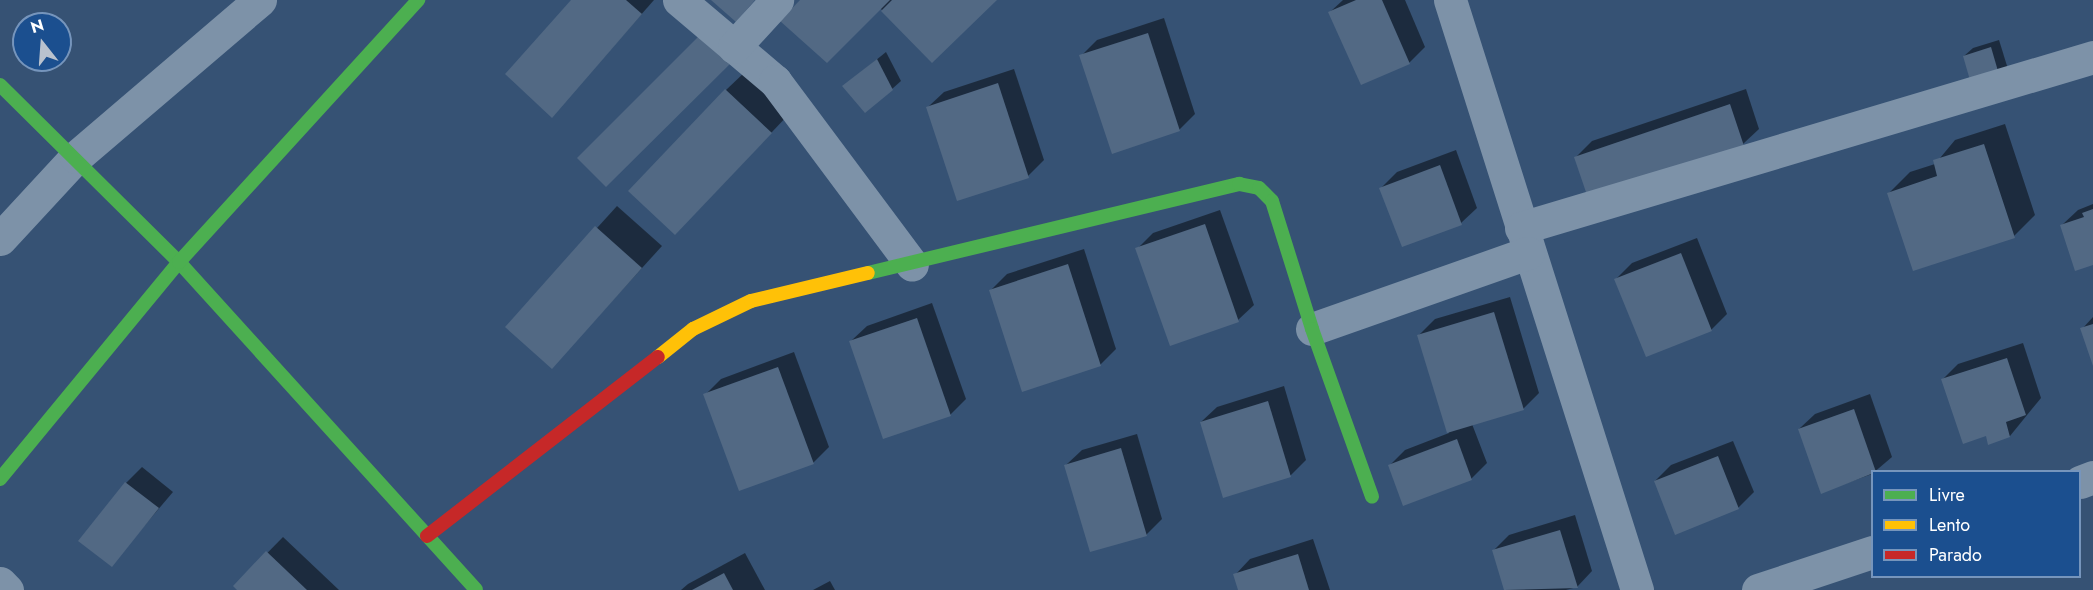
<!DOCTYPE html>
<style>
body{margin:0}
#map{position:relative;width:2093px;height:590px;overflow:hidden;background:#365274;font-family:Jost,sans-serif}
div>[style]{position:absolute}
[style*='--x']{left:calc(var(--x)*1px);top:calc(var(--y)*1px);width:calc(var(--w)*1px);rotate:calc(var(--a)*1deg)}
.shadow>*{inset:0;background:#0007}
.building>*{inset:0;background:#526984}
.street>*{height:33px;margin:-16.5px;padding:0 16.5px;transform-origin:16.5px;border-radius:16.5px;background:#7d92a8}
.fast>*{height:14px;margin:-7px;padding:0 7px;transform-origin:7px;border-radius:7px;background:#4caf50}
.slow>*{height:14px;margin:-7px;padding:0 7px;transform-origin:7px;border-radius:7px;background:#ffc107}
.jam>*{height:14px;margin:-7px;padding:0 7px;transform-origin:7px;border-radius:7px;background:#c62828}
span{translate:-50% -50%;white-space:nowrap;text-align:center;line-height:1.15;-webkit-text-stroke:4.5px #1b4f8f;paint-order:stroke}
.legend{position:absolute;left:1871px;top:470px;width:210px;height:108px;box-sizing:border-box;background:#1b4f8f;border:2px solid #7695bc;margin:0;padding:8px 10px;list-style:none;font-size:18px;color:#fff}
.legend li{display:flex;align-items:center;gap:12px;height:30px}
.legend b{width:30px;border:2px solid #7695bc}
.north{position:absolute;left:12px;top:12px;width:60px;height:60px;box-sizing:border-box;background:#1b4f8f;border:2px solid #7695bc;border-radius:50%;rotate:343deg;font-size:16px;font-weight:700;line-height:24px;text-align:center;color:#fff}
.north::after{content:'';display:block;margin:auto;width:21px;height:27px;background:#b9c2ce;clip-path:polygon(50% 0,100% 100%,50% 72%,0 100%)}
</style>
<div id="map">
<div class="shadow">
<i style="clip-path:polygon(573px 0,654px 0,552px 116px)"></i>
<i style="clip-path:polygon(802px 0,995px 0,932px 61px,881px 9px)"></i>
<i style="clip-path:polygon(1343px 0,1405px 0,1425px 47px,1409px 63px,1362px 83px,1330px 12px)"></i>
<i style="clip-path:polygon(1164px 18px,1195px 114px,1179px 130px,1081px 56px,1097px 40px)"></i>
<i style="clip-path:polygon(1999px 40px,2008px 69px,1999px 77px,1964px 56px,1973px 48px)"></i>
<i style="clip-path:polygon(886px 52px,901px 81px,892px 89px,844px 86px)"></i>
<i style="clip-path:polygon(1014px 69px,1044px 160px,1028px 176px,928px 107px,944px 92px)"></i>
<i style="clip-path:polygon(747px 70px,791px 112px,696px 212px,726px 90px)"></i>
<i style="clip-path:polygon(1746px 89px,1759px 129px,1743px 144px,1576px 157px,1592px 141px)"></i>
<i style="clip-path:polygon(2005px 124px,2035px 215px,2014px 236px,1889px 193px,1910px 172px,1935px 164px,1955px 140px)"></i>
<i style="clip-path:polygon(1456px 150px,1477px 208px,1461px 223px,1381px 188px,1397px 172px)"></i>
<i style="clip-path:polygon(2093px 204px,2093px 263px,2062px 225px,2078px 210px)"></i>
<i style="clip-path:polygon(617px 206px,662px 246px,552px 367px,507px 327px)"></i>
<i style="clip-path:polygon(1220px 210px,1254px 305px,1238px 320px,1137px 249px,1153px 233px)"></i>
<i style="clip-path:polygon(1697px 238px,1727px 314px,1711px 330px,1616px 279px,1632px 263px)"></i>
<i style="clip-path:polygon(1084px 249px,1116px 349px,1100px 365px,991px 290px,1007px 274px)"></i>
<i style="clip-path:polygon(1510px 297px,1539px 393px,1523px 409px,1472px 424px,1487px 463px,1471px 479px,1390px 465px,1405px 450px,1449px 433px,1419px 335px,1435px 319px)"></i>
<i style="clip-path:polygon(932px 303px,966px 399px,950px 415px,851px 341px,867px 326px)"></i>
<i style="clip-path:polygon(2093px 317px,2093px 362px,2082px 329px)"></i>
<i style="clip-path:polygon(2023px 343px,2041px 398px,2010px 436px,1987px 434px,1942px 380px,1958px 364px)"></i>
<i style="clip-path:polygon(794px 352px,829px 447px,813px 463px,705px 395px,721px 379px)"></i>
<i style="clip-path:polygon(1284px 386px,1306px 460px,1291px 475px,1224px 496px,1201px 422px,1217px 407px)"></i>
<i style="clip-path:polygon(1870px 394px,1892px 457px,1872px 474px,1822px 492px,1799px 429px,1815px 414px)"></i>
<i style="clip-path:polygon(1137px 434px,1162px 519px,1146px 535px,1066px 465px,1082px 450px)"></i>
<i style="clip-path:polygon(1733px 441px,1754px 492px,1738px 508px,1655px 481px,1671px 465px)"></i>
<i style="clip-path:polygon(142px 467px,173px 492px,111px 565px,126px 483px)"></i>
<i style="clip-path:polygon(1575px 515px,1592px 571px,1577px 587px,1566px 590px,1505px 590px,1493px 551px,1509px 535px)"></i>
<i style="clip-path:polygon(283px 537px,339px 590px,239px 590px,235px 586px)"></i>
<i style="clip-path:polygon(1313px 539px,1330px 590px,1240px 590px,1235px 575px,1250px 559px)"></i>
<i style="clip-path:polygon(745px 553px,765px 590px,681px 590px,688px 584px)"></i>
<i style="clip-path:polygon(830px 581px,835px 590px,813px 590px)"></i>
</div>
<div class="building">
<i style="clip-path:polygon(571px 0,626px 0,642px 14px,552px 118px,505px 74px)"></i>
<i style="clip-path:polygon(711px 0,755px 0,736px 22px)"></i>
<i style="clip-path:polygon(800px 0,890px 0,827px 63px,780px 21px)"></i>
<i style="clip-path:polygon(892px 0,997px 0,932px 63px,881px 11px)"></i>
<i style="clip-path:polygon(1356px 0,1382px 0,1410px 64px,1361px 85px,1328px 12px)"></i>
<i style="clip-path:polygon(706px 29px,736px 58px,606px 187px,577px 158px)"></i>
<i style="clip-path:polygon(1148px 33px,1180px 131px,1112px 154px,1079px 55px)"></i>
<i style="clip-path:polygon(1991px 47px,2000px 78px,1972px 87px,1963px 56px)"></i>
<i style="clip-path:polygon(877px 59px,893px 90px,865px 113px,842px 86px)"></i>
<i style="clip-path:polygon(998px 83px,1029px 178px,957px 201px,926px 107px)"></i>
<i style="clip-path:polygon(725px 89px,772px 133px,675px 235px,628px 191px)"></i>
<i style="clip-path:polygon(1730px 104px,1744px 146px,1588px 198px,1574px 157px)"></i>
<i style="clip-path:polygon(1984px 144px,2015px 238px,1913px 271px,1887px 193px,1937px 176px,1933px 160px)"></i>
<i style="clip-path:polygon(1440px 165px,1462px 225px,1402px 247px,1379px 188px)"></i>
<i style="clip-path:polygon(2093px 209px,2093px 265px,2075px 271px,2060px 225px,2084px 217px,2082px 213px)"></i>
<i style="clip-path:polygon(1205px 224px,1239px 322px,1170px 346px,1135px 248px)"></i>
<i style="clip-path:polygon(595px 226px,642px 268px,552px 369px,505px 327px)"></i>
<i style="clip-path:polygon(1681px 253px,1712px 331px,1646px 357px,1614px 279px)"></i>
<i style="clip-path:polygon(1068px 264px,1101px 366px,1022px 392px,989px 290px)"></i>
<i style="clip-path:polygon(1494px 312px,1524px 410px,1447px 433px,1417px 335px)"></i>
<i style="clip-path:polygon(917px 318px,951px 416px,883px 439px,849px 341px)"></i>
<i style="clip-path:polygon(2093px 324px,2093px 366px,2080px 328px)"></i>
<i style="clip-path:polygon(2007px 358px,2026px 415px,2006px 422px,2010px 437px,1988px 445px,1986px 436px,1963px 444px,1941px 379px)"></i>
<i style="clip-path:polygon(778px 367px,814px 464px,739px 491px,703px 394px)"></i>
<i style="clip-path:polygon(1268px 401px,1291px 477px,1223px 498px,1200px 422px)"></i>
<i style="clip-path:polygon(1854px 409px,1876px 472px,1821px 494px,1798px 429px)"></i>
<i style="clip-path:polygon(1457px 439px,1472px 480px,1403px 506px,1388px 465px)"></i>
<i style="clip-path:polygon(1121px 448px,1147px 536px,1090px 552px,1064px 465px)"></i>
<i style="clip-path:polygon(1718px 456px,1739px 509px,1675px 535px,1654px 481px)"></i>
<i style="clip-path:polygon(125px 482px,159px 508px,112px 567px,78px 541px)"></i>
<i style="clip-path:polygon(1560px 530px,1578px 588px,1504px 590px,1492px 550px)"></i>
<i style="clip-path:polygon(266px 551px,307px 590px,237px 590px,233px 586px)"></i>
<i style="clip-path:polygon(1298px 554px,1309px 590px,1238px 590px,1233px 574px)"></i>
<i style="clip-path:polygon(724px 573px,733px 590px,692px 590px)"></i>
</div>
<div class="street">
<i style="--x:679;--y:0;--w:126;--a:40.2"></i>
<i style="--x:775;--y:81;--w:229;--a:53.3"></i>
<i style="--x:1450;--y:0;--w:619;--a:72.41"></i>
<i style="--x:734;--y:47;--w:64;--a:-47.5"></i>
<i style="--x:1521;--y:228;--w:597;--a:-16.64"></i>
<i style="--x:0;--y:239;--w:112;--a:-47.2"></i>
<i style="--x:76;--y:157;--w:242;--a:-40.5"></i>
<i style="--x:1312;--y:329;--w:229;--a:-19.4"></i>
<i style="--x:2080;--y:482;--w:14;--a:-21"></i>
<i style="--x:0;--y:583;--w:10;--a:45"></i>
<i style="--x:1758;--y:590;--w:120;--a:-18.4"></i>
</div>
<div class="fast">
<i style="--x:0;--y:85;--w:252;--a:44.7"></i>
<i style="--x:179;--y:262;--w:442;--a:47.8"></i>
<i style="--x:868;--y:273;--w:382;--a:-13.5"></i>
<i style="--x:1239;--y:184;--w:20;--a:11"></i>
<i style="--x:1259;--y:188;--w:18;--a:45"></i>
<i style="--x:1272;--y:201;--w:134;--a:72.6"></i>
<i style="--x:1312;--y:329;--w:178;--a:70.3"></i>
<i style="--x:0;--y:479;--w:281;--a:-50.5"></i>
<i style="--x:179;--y:262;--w:355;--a:-47.6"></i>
</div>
<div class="slow">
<i style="--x:658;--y:357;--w:45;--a:-38.7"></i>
<i style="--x:693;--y:329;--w:64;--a:-25.8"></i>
<i style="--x:751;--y:301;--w:120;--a:-13.5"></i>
</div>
<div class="jam">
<i style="--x:427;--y:536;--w:292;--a:-37.8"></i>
</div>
<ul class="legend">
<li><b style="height:8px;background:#4caf50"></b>Livre</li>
<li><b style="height:8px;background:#ffc107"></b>Lento</li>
<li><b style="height:8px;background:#c62828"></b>Parado</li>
</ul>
<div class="north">N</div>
</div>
